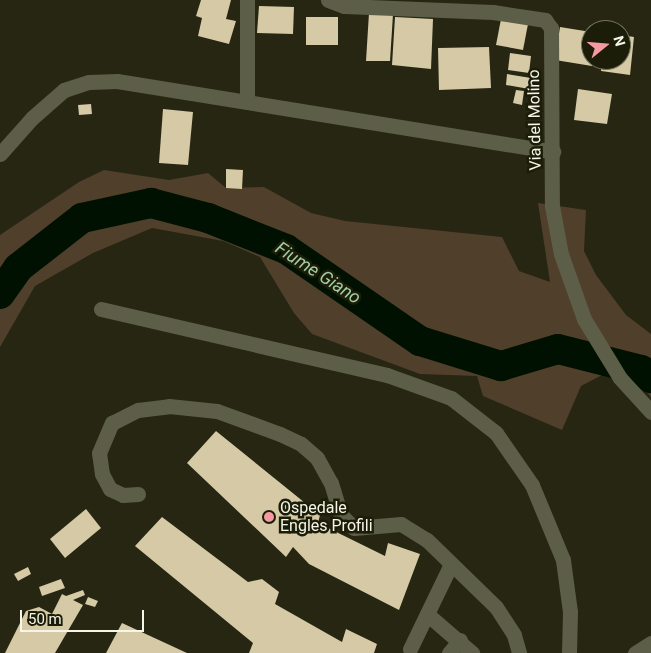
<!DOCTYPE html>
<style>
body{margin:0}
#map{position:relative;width:651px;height:653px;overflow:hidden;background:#262612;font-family:Roboto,sans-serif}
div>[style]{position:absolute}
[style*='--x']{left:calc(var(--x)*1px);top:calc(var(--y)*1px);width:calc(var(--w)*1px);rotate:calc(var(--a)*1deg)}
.green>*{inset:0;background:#503f2a}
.river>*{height:30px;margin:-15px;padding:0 15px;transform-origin:15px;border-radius:15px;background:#001101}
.building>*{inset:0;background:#d5c9a6}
.minor>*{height:15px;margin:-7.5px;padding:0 7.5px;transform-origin:7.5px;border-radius:7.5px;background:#5d5e47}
.dots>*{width:14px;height:14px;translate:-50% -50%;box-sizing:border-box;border:2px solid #1c1d09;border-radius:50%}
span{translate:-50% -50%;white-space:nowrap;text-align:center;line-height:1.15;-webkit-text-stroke:5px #1c1d09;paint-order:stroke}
.street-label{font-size:16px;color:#f5f5e8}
.poi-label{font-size:16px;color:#f5f5e8}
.left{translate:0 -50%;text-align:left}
.water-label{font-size:18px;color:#a0cea3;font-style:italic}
.north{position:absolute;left:581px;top:20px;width:50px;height:50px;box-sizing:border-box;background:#1c1d09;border:1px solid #737362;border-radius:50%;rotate:73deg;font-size:14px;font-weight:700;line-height:20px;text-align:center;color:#f5f5e8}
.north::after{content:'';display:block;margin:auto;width:18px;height:22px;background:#f49aa0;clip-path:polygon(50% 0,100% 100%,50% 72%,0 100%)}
.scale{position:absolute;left:20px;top:610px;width:124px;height:22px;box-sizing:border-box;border:2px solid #f5f5e8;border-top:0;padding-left:6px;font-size:15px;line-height:18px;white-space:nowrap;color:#f5f5e8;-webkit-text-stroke:4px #1c1d09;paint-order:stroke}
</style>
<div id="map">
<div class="green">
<i style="clip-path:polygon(104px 170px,169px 180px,208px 173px,226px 188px,264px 187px,311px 213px,345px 221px,502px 237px,519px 271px,550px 282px,538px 203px,586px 210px,584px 251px,596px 275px,626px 315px,651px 334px,651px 397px,636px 380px,606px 373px,581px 386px,562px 430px,483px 396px,477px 376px,420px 374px,312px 334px,294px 313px,260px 257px,223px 241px,152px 228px,93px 253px,35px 286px,0 347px,0 235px,79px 182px)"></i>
</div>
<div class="river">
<i style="--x:0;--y:294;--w:32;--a:-55"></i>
<i style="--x:18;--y:268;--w:81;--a:-38"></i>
<i style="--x:82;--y:218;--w:71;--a:-12.3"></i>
<i style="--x:151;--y:203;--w:59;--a:14.7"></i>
<i style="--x:208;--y:218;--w:84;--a:21.7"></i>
<i style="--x:286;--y:249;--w:163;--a:34.5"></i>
<i style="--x:420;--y:341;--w:85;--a:17.2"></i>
<i style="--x:501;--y:366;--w:59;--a:-16.6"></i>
<i style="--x:558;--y:349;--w:86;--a:14.2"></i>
<i style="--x:641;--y:370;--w:13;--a:39"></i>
</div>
<div class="building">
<i style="clip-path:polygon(201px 0,231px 0,226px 19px,236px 21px,229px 44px,198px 36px,202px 18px,196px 16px)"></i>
<i style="clip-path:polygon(259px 6px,294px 7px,293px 34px,257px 33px)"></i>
<i style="clip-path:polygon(369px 13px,393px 14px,390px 61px,366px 61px)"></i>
<i style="clip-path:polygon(306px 17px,338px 17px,338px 45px,306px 45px)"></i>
<i style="clip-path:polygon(395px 17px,433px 19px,431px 69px,392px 65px)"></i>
<i style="clip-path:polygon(501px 19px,528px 24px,523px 50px,496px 45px)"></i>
<i style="clip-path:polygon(560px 27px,591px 32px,592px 66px,555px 60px)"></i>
<i style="clip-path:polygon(621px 35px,634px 37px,630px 75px,601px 71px,602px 60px,621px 60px)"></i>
<i style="clip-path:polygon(489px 47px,491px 88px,439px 90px,438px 48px)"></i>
<i style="clip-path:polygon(510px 53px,531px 56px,529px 73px,508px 70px)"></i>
<i style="clip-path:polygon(507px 74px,537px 79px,535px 90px,506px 85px)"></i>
<i style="clip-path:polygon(578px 89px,612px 94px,607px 124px,574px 120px)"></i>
<i style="clip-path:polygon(516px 90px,524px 91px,522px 105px,513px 103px)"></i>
<i style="clip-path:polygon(91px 104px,92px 114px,79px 115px,78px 105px)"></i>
<i style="clip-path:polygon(163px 109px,193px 112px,188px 165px,159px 163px)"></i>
<i style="clip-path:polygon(226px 169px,243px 170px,242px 189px,226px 188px)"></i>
<i style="clip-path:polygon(216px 431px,320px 515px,318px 523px,385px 556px,388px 543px,420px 554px,399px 610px,309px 564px,293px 547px,286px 557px,187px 463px)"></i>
<i style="clip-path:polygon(86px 509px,101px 528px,65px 558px,50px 539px)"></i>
<i style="clip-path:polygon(162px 517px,248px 582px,262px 579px,279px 592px,275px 604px,342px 642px,346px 629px,377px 644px,374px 653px,249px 653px,253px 643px,135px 546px)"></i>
<i style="clip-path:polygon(28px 567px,31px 574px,18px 581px,14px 574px)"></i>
<i style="clip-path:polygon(61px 579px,65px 588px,42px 596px,39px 587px)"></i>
<i style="clip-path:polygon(83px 590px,85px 595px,73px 600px,83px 605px,55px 653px,5px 653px,26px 611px,39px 607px,52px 614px,62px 594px,66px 596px)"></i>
<i style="clip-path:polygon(88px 597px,98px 601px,95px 607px,85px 604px)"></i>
<i style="clip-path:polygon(122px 623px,187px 653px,106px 653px)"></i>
</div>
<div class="minor">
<i style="--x:247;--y:0;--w:102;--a:90"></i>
<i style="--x:328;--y:0;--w:17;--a:21"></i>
<i style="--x:344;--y:6;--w:149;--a:2.3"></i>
<i style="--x:493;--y:12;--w:53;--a:8.7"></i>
<i style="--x:545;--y:20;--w:10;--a:53"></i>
<i style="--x:551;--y:28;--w:178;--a:89.7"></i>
<i style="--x:552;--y:206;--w:49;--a:79.4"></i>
<i style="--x:561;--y:254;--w:69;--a:70.5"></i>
<i style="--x:584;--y:319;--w:69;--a:58.6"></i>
<i style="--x:620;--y:378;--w:46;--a:47.6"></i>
<i style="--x:0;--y:154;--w:48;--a:-48.4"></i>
<i style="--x:32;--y:118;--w:43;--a:-41.2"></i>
<i style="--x:64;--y:90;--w:26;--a:-18"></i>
<i style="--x:89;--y:82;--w:28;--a:-2"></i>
<i style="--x:117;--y:81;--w:442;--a:9.2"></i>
<i style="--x:101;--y:309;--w:294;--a:13"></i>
<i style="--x:387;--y:375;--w:68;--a:19.8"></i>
<i style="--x:451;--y:398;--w:57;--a:37.9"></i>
<i style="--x:496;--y:433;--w:63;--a:55.3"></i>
<i style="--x:532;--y:485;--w:81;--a:67.5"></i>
<i style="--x:563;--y:560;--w:52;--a:82.3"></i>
<i style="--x:570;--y:612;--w:41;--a:91.4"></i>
<i style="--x:138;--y:494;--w:15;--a:176"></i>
<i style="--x:123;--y:495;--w:14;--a:-155"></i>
<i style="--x:110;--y:489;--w:17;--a:-118"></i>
<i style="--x:102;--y:474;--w:21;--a:-98"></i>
<i style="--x:99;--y:453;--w:33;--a:-67"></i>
<i style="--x:112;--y:423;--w:29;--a:-27"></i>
<i style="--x:138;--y:410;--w:31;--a:-7"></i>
<i style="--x:169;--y:406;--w:48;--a:5.9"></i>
<i style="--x:217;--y:411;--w:67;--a:20.1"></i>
<i style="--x:280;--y:434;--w:23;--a:25"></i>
<i style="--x:301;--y:444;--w:21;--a:41"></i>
<i style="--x:317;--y:458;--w:29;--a:61"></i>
<i style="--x:331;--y:483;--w:34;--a:73"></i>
<i style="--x:341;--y:515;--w:18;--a:45"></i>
<i style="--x:354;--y:528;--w:47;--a:-4.9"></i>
<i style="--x:401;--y:524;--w:31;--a:32"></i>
<i style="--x:427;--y:540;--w:96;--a:44.2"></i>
<i style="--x:496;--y:607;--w:33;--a:57"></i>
<i style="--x:514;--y:635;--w:19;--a:74"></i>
<i style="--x:427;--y:614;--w:60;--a:40.9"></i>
<i style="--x:410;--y:649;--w:94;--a:-64.2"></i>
<i style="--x:449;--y:653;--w:17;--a:-50"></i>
<i style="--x:635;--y:653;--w:19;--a:-32"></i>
</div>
<div class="dots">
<i style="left:269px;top:517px;background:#f49aa0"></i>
</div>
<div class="street-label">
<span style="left:535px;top:120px;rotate:-91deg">Via del Molino</span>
</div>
<div class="poi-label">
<span class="left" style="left:280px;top:517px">Ospedale<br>Engles Profili</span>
</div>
<div class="water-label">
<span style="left:318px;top:273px;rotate:33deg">Fiume Giano</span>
</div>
<div class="north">N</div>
<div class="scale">50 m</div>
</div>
